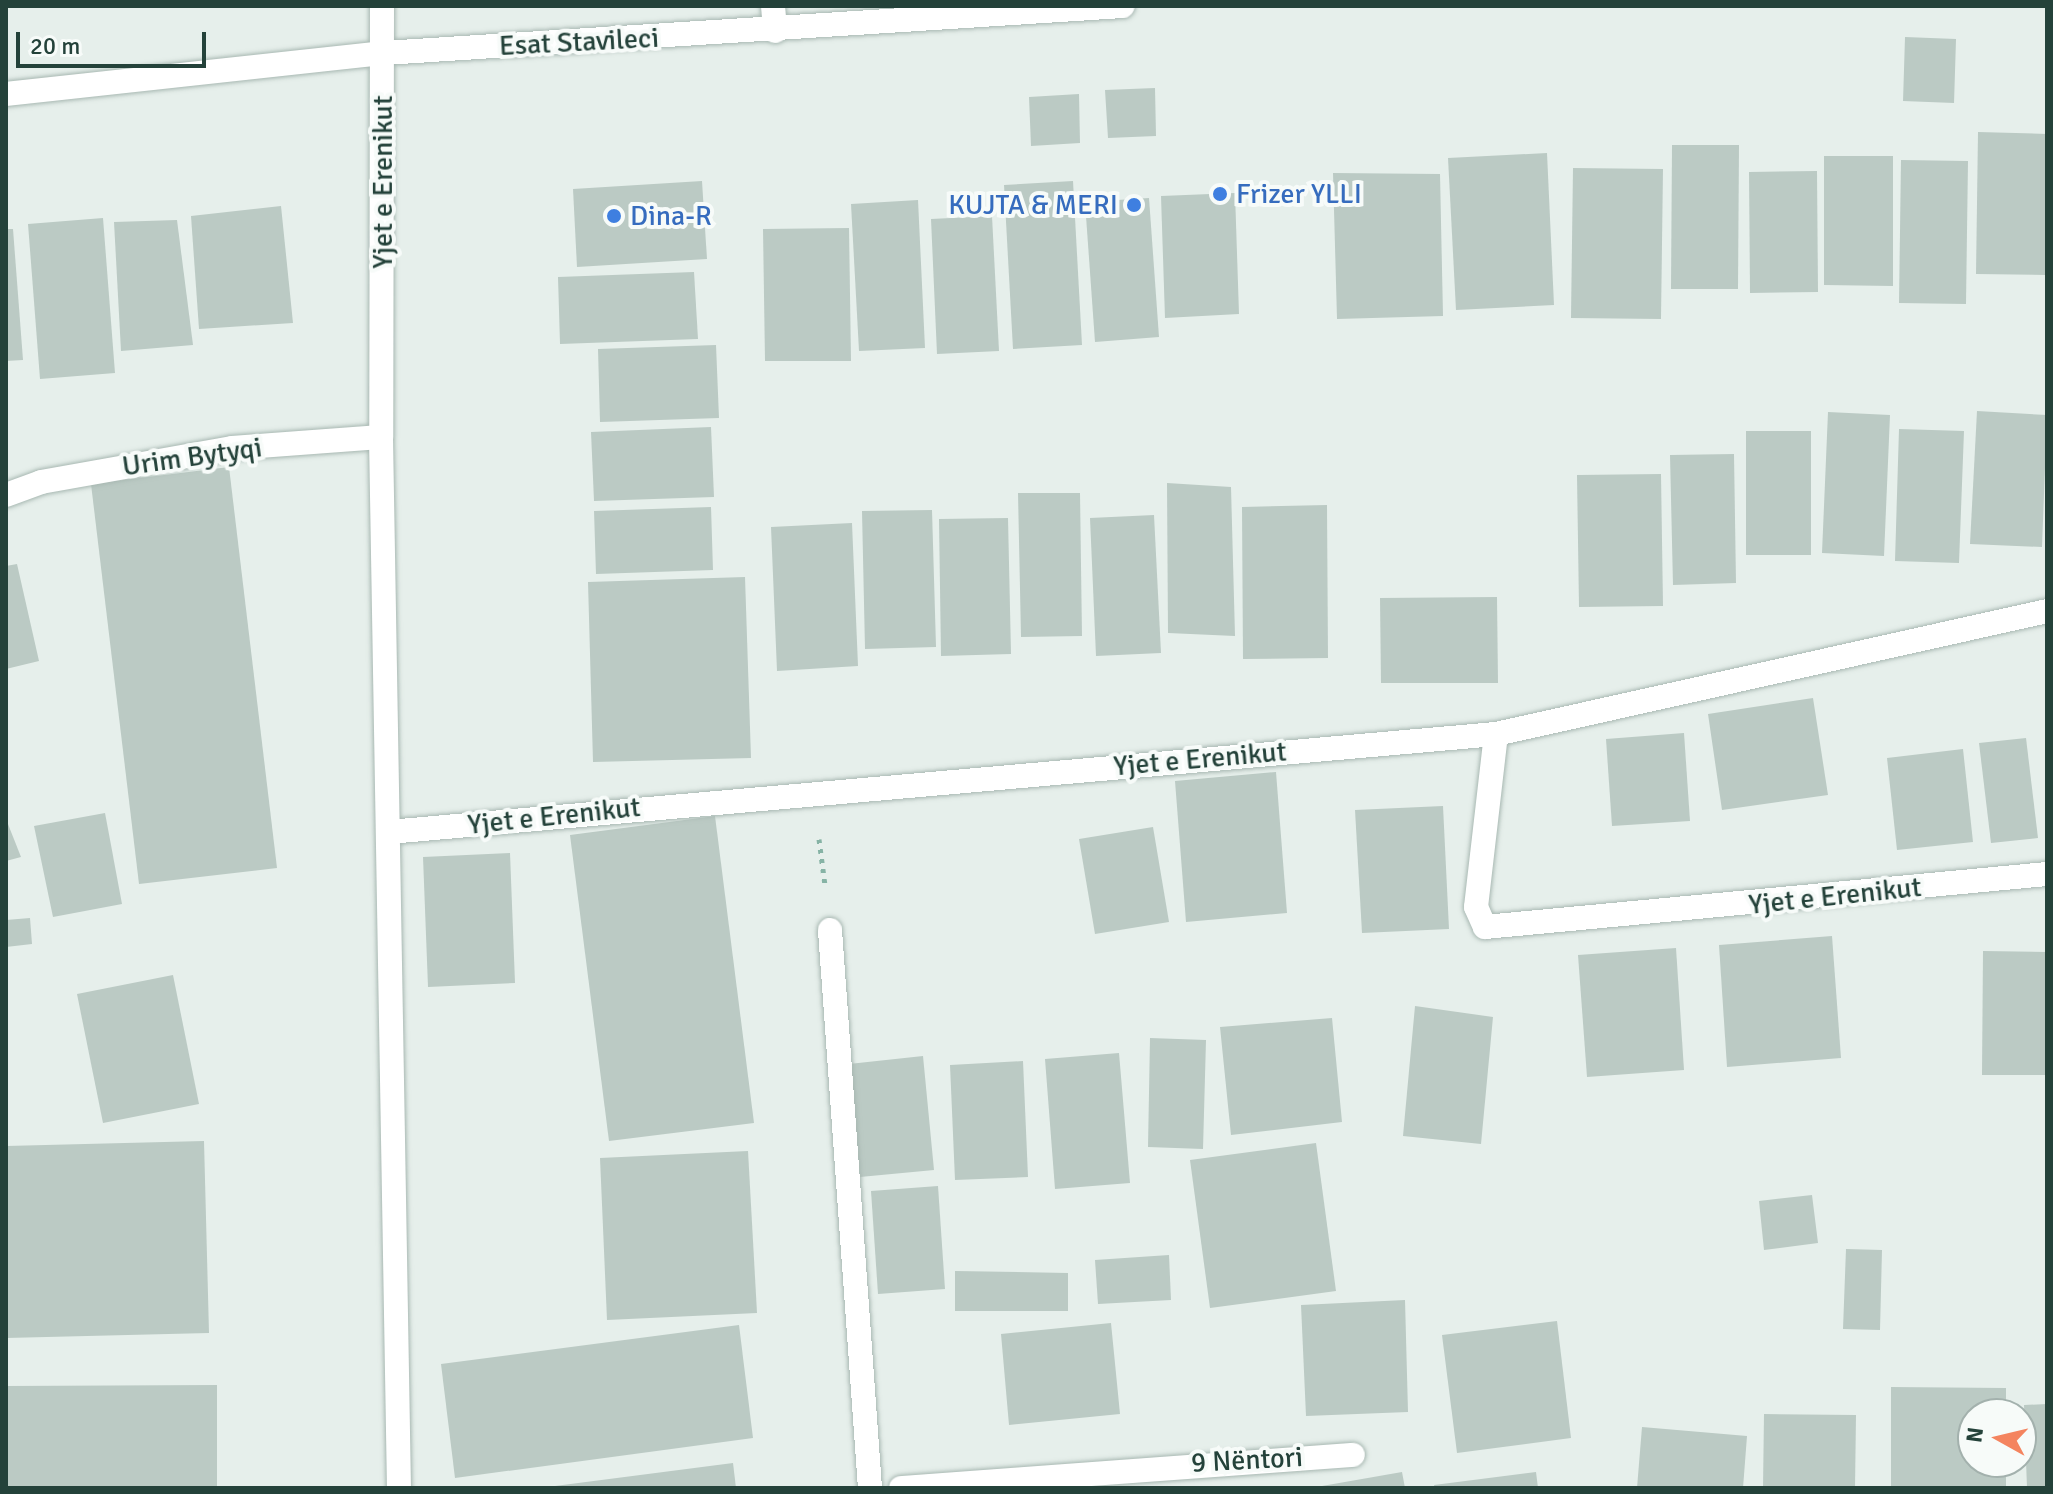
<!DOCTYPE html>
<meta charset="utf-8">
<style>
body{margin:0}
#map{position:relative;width:2053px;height:1494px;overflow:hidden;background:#e6efeb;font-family:Signika,sans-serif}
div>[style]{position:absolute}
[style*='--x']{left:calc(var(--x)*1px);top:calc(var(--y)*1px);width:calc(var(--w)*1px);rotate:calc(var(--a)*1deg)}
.building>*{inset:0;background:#bbcac4}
.path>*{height:5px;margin-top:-2.5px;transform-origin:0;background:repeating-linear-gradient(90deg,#86b3a5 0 4px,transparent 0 10px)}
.roads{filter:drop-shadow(0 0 2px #a8b8b2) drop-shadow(0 0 2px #a8b8b2)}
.minor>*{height:24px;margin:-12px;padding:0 12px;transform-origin:12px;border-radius:12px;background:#fff}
.dots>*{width:22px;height:22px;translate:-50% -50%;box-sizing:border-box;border:4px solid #f7fbf9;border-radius:50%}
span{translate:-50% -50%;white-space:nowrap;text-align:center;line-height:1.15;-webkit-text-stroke:8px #f7fbf9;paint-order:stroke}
.street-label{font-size:28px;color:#24423a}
.shop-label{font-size:28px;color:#366cbe}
.left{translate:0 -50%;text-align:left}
.right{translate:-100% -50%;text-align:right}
.frame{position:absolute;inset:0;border:8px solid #24423a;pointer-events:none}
.north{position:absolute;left:1957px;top:1398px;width:80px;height:80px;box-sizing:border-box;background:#f7fbf9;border:2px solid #a3b1ad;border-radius:50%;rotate:278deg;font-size:22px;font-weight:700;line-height:32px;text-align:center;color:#24423a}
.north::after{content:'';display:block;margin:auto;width:28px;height:36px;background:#f4845f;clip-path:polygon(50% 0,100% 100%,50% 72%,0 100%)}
.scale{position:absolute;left:16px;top:32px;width:190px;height:36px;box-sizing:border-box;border:4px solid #24423a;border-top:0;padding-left:10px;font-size:24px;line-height:28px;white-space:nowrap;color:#24423a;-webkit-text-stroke:6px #f7fbf9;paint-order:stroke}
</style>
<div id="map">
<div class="building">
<i style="clip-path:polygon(1905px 37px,1956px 39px,1954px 103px,1903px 101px)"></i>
<i style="clip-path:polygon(1155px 88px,1156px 136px,1108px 138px,1105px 90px)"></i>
<i style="clip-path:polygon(1079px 94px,1080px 143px,1031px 146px,1029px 97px)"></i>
<i style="clip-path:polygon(1978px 132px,2047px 134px,2046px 275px,1976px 274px)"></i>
<i style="clip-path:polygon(1672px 145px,1739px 145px,1738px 289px,1671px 289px)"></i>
<i style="clip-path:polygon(1547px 153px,1554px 305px,1456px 310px,1448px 158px)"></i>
<i style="clip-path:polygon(1824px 156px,1893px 156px,1893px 286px,1824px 285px)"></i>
<i style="clip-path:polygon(1901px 160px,1968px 161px,1966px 304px,1899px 303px)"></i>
<i style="clip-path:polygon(1573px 168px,1663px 169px,1661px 319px,1571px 318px)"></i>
<i style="clip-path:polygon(1817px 171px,1818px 292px,1750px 293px,1749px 172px)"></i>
<i style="clip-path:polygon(1333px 173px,1440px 174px,1443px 316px,1337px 319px)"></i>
<i style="clip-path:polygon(702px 181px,707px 259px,577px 267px,573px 189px)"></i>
<i style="clip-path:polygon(1073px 181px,1082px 345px,1013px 349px,1004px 185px)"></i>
<i style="clip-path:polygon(1235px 193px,1239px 314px,1165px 318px,1161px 196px)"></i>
<i style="clip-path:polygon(1149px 198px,1159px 337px,1095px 342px,1085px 202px)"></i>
<i style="clip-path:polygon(918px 200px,925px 348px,859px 351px,851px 204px)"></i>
<i style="clip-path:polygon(281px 206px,293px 323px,199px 329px,191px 216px)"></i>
<i style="clip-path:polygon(992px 216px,999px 351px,937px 354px,931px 219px)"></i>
<i style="clip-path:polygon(103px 218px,115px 373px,40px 379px,28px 224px)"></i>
<i style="clip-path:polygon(177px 220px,193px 345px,121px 351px,114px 222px)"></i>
<i style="clip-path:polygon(849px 228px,851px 361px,765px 361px,763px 229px)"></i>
<i style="clip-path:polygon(6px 229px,13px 229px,23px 360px,6px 361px)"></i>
<i style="clip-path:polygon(694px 272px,698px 339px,560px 344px,558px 277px)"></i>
<i style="clip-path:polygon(716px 345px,719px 418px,600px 422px,598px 349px)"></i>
<i style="clip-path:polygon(1977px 411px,2047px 415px,2042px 547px,1970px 544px)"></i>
<i style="clip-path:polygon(1828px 412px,1890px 415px,1884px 556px,1822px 553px)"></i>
<i style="clip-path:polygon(711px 427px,714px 497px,594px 501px,591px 432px)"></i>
<i style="clip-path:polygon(1899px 429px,1964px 431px,1959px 563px,1895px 561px)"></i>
<i style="clip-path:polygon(1746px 431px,1811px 431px,1811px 555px,1746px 555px)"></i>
<i style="clip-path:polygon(1734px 454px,1736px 583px,1673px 585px,1670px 455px)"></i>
<i style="clip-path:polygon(229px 467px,277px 868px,139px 884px,91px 484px)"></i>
<i style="clip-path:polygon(1661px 474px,1663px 606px,1579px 607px,1577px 475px)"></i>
<i style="clip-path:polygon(1167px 483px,1231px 487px,1235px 636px,1168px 633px)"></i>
<i style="clip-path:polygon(1018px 493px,1080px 493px,1082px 636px,1021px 637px)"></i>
<i style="clip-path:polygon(1327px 505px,1328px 658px,1243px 659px,1242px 507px)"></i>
<i style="clip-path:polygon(711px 507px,713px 570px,596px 574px,594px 511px)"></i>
<i style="clip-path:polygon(932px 510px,936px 647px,865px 649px,862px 511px)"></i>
<i style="clip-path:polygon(1154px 515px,1161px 653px,1096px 656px,1090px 518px)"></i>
<i style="clip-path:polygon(1008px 518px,1011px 654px,941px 656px,939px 519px)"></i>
<i style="clip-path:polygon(852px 523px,858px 666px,777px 671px,771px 527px)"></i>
<i style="clip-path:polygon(17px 564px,39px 661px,6px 669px,6px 566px)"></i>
<i style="clip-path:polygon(745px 577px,751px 758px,593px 762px,588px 582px)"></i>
<i style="clip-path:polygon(1497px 597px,1498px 683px,1381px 683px,1380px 598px)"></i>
<i style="clip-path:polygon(1813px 698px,1828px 795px,1722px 810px,1708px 714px)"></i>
<i style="clip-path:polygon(1684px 733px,1690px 821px,1612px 826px,1606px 739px)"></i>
<i style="clip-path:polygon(2026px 738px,2038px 838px,1991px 843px,1979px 743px)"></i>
<i style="clip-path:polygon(1963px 749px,1973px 842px,1897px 850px,1887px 758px)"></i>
<i style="clip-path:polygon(1276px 772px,1287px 913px,1186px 922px,1175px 781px)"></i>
<i style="clip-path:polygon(1443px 806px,1449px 929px,1362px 933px,1355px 810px)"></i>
<i style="clip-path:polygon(105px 813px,122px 904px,53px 917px,34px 826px)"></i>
<i style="clip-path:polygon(715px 816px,754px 1123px,609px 1141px,570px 835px)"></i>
<i style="clip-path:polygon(6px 819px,21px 857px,6px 861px)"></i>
<i style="clip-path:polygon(1153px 827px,1169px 922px,1095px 934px,1079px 839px)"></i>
<i style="clip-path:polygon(510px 853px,515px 983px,428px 987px,423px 857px)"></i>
<i style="clip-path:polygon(30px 918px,32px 944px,6px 947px,6px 920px)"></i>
<i style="clip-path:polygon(1832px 936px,1841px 1058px,1727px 1067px,1719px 945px)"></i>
<i style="clip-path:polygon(1676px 948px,1684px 1070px,1587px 1077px,1578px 955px)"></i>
<i style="clip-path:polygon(1983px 951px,2047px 952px,2047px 1075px,1982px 1075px)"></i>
<i style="clip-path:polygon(173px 975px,199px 1104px,103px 1123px,77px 994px)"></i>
<i style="clip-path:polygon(1415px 1006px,1493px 1017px,1481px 1144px,1403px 1136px)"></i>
<i style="clip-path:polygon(1332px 1018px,1342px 1122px,1231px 1135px,1220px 1027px)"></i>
<i style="clip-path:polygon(1150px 1038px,1206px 1040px,1203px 1149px,1148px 1147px)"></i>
<i style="clip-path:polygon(1119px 1053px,1130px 1183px,1055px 1189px,1045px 1059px)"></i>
<i style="clip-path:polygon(923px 1056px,934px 1170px,860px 1177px,849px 1064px)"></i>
<i style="clip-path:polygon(1023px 1061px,1028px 1177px,955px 1180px,950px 1065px)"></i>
<i style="clip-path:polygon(204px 1141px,209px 1333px,6px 1338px,6px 1146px)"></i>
<i style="clip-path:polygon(1316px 1143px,1336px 1291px,1210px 1308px,1190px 1160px)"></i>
<i style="clip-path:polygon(748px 1151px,757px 1313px,607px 1320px,600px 1158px)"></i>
<i style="clip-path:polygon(938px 1186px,945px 1289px,878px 1294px,871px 1191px)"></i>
<i style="clip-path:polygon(1812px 1195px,1818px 1243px,1764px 1250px,1759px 1201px)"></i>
<i style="clip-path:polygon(1846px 1249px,1882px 1250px,1880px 1330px,1843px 1329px)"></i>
<i style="clip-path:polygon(1169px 1255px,1171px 1300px,1098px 1304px,1095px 1260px)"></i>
<i style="clip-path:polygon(955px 1271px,1068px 1273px,1068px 1311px,955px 1311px)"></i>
<i style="clip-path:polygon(1405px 1300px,1408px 1412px,1306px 1416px,1301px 1305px)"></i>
<i style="clip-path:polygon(1557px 1321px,1571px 1438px,1457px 1453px,1442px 1335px)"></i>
<i style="clip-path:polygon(1111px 1323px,1120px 1414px,1009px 1425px,1001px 1334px)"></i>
<i style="clip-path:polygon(739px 1325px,753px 1438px,455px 1478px,441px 1364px)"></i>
<i style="clip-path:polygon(217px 1385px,217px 1488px,6px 1488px,6px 1386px)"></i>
<i style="clip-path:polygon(1891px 1387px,2006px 1388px,2006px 1414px,1973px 1414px,1973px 1462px,2006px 1462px,2006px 1488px,1891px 1488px)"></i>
<i style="clip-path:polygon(2047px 1404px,2047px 1488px,2027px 1488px,2024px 1405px)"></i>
<i style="clip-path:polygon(1764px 1414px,1856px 1415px,1855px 1488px,1763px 1488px)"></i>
<i style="clip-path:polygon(1642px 1427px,1747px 1436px,1743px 1488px,1637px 1488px)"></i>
<i style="clip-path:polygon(733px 1463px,736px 1488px,555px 1488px,555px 1486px)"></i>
<i style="clip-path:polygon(1402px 1472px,1405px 1488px,1322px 1488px,1322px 1486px)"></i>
<i style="clip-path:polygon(1536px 1472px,1538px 1488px,1435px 1488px,1434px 1485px)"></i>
</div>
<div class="path">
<i style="--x:819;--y:839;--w:46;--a:82.6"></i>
</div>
<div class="roads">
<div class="minor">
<i style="--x:382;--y:6;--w:431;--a:90.1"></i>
<i style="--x:381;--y:437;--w:1051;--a:89.02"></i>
<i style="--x:773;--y:6;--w:25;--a:85"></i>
<i style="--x:6;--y:94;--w:380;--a:-6.2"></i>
<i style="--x:384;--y:53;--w:740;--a:-3.64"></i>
<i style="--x:6;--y:495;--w:37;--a:-20"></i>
<i style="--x:41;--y:482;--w:194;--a:-10.1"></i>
<i style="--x:232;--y:448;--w:149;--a:-4.2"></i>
<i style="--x:1496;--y:734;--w:174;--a:96.6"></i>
<i style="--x:1476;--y:907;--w:22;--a:66"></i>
<i style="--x:1485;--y:927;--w:564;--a:-5.39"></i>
<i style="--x:389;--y:832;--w:1111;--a:-5.06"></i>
<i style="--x:1496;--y:734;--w:565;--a:-12.58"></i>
<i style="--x:830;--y:930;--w:559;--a:85.9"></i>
<i style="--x:901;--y:1488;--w:453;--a:-4.2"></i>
</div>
</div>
<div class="dots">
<i style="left:1220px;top:194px;background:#3f7fe0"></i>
<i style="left:1134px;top:205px;background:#3f7fe0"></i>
<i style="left:614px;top:216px;background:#3f7fe0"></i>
</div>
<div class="street-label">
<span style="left:579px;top:42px;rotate:-3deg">Esat Stavileci</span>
<span style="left:383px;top:182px;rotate:-90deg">Yjet e Erenikut</span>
<span style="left:192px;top:457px;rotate:-8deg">Urim Bytyqi</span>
<span style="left:1200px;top:759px;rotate:-5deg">Yjet e Erenikut</span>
<span style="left:554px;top:816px;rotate:-6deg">Yjet e Erenikut</span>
<span style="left:1835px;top:896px;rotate:-6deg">Yjet e Erenikut</span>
<span style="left:1247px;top:1460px;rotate:-3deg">9 Nëntori</span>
</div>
<div class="shop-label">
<span class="left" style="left:1236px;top:194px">Frizer YLLI</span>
<span class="right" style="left:1118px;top:205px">KUJTA &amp; MERI</span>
<span class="left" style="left:630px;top:216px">Dina-R</span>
</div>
<div class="frame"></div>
<div class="north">N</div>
<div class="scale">20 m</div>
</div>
